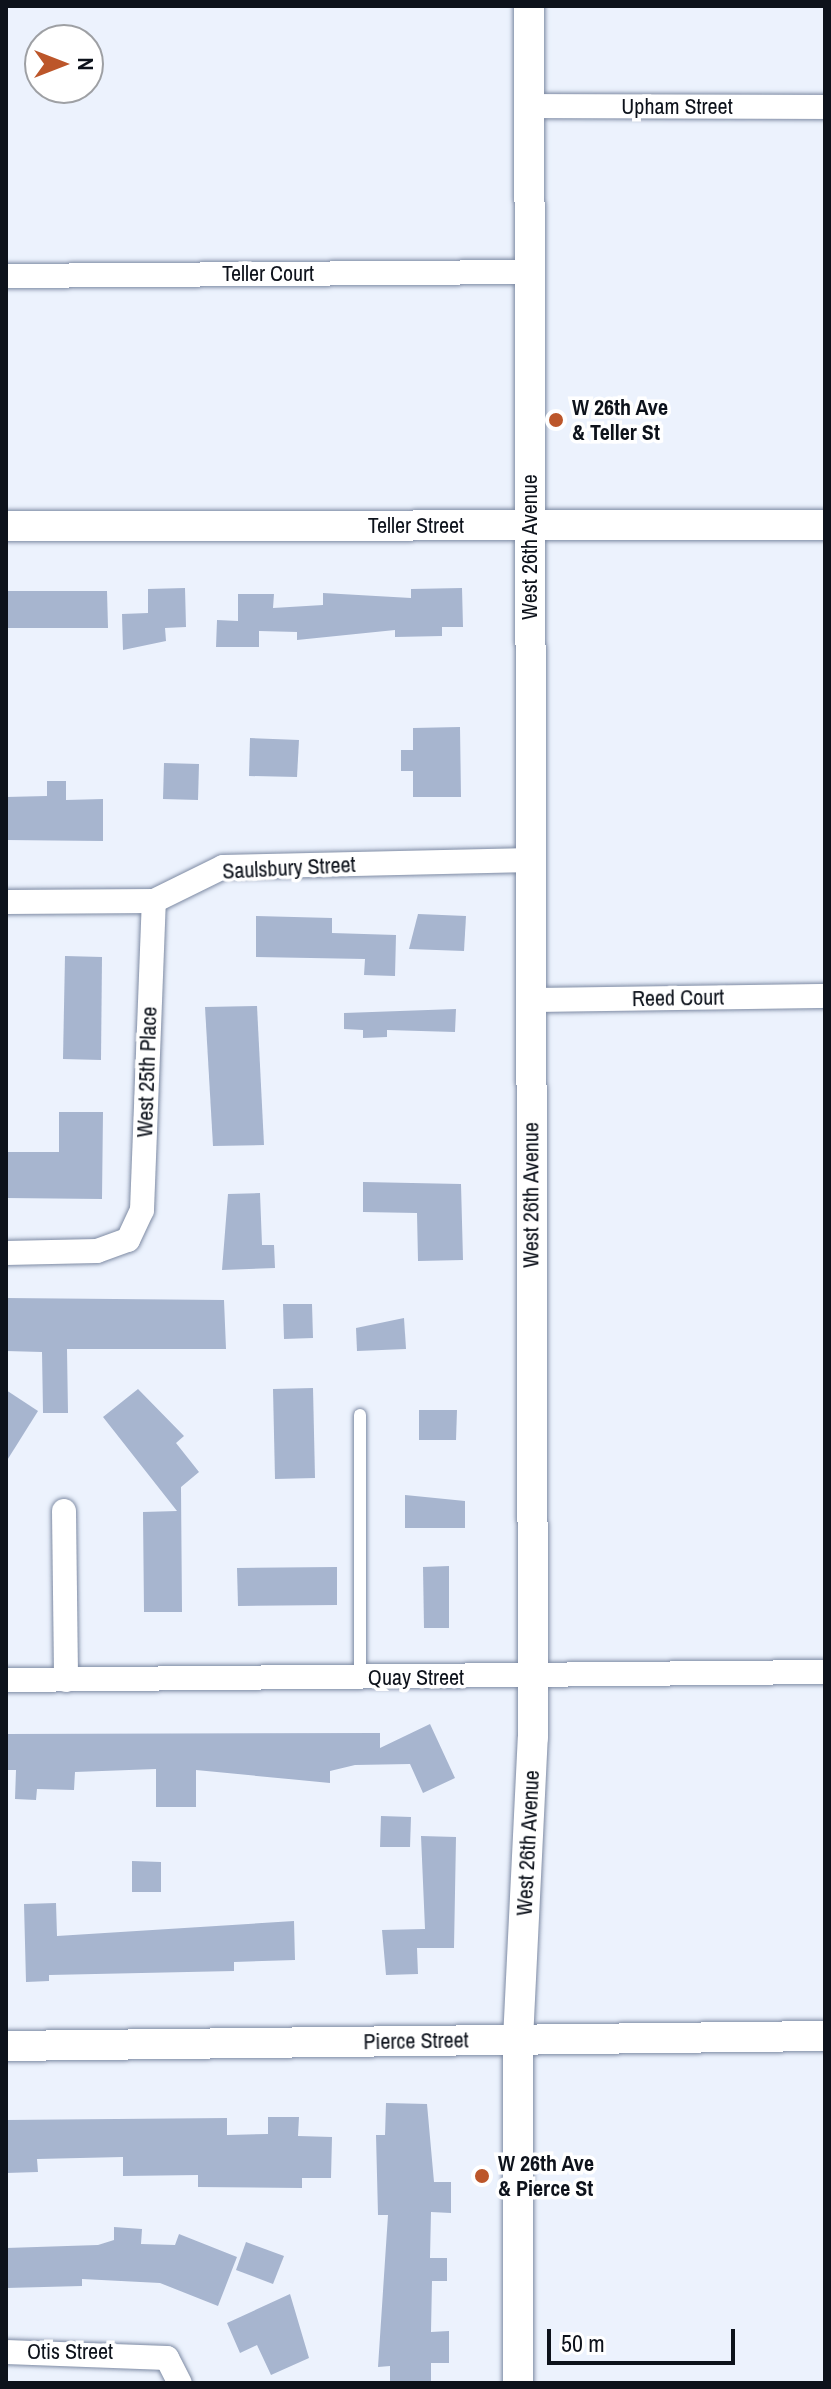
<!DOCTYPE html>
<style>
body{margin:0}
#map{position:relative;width:831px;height:2389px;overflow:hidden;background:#ecf2fd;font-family:"Archivo Narrow",sans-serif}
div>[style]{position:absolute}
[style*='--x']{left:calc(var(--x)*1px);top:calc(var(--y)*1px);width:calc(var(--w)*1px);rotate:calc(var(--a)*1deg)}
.building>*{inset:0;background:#a7b5cf}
.roads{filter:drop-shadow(0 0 2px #7d8aa3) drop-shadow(0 0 2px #7d8aa3)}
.service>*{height:12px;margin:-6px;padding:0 6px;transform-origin:6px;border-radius:6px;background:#fff}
.minor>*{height:24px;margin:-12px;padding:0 12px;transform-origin:12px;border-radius:12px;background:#fff}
.tertiary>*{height:30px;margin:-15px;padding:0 15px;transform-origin:15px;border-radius:15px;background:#fff}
.dots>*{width:22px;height:22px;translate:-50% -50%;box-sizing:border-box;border:4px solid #fff;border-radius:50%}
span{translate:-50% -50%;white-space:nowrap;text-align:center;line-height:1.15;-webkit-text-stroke:7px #fff;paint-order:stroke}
.street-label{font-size:22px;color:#0d121b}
.poi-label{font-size:22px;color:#0d121b;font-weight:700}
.left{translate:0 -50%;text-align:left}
.frame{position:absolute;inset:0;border:8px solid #0d121b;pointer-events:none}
.north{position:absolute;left:24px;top:24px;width:80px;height:80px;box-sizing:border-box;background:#fff;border:2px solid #9ea0a4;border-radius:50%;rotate:90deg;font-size:22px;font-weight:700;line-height:32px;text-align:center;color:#0d121b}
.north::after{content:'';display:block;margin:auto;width:28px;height:36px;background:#bc562a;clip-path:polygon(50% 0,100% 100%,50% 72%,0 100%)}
.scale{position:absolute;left:547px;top:2329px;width:188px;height:36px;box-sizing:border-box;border:4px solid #0d121b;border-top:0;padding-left:10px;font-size:24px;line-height:28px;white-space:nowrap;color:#0d121b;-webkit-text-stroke:6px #fff;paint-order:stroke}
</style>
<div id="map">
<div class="building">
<i style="clip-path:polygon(185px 588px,186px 627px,165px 628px,166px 641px,123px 650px,122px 614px,148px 613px,148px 589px)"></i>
<i style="clip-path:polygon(462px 588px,463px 627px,442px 627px,442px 636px,395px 637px,395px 630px,297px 640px,297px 632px,259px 631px,259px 647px,216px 647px,217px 620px,238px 621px,238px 594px,274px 594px,273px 608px,323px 605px,323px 593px,411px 598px,411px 589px)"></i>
<i style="clip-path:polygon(6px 591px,107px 591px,108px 628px,6px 628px)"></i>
<i style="clip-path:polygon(460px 727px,461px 797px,413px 797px,413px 771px,401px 771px,401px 750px,413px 750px,413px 728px)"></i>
<i style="clip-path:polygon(250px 738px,299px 740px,297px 777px,249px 776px)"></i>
<i style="clip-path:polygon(164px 763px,199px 764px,198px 800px,163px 799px)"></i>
<i style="clip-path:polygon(47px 781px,66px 781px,66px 800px,103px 799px,103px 841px,6px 840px,6px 797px,47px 796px)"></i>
<i style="clip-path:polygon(418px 914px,466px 916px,464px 951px,409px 949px)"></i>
<i style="clip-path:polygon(256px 916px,332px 918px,332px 933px,396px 935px,395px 976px,364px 975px,365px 959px,256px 957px)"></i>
<i style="clip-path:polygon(65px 956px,102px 957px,101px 1060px,63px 1059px)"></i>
<i style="clip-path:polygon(257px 1006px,264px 1145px,213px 1146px,205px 1007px)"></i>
<i style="clip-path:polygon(456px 1009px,455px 1032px,387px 1030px,387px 1037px,363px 1038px,363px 1030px,344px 1029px,344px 1013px)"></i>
<i style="clip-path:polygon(59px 1112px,103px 1112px,102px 1199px,6px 1198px,6px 1152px,59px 1152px)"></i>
<i style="clip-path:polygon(363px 1182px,461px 1184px,463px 1260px,418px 1261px,417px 1213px,363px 1212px)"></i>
<i style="clip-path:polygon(260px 1193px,262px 1245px,274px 1245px,275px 1268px,222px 1270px,228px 1194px)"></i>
<i style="clip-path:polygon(6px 1298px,224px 1300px,226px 1349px,67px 1349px,68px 1413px,43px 1413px,42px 1352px,6px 1351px)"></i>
<i style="clip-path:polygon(283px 1304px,312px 1304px,313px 1338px,284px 1339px)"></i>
<i style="clip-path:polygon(404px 1318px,406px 1349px,357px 1351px,356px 1328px)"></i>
<i style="clip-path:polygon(313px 1388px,315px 1478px,275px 1479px,273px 1389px)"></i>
<i style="clip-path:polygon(138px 1389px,184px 1436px,176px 1443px,199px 1472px,181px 1487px,182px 1612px,144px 1612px,143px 1512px,177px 1511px,103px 1417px)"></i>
<i style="clip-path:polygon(6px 1390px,38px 1411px,6px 1462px)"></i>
<i style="clip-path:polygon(419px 1410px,457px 1410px,456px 1440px,419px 1440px)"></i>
<i style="clip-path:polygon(405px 1495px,465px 1501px,465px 1528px,405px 1528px)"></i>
<i style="clip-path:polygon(449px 1566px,449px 1628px,424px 1628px,423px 1567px)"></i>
<i style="clip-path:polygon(337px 1567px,337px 1605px,238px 1606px,237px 1568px)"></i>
<i style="clip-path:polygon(430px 1724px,455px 1778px,423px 1793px,410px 1764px,355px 1765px,330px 1771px,330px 1783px,196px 1770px,196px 1807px,156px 1807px,156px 1769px,75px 1772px,74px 1790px,37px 1789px,36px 1800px,15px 1799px,16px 1770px,6px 1770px,6px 1734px,380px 1733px,380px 1748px)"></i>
<i style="clip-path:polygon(381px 1816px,411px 1817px,410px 1847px,380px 1847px)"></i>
<i style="clip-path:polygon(421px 1836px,456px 1837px,454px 1948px,417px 1948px,418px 1974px,386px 1975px,382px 1930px,425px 1929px)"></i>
<i style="clip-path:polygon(132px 1861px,161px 1862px,161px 1892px,132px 1892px)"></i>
<i style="clip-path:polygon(56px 1903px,57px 1936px,294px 1921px,295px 1960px,234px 1962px,234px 1971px,49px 1975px,49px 1981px,26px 1982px,24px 1904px)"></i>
<i style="clip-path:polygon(386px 2103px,427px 2104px,434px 2182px,451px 2182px,451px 2213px,431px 2212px,430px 2258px,447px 2258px,447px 2281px,432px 2281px,431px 2332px,449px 2331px,449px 2363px,431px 2363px,431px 2383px,390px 2383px,390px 2366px,378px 2367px,388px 2215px,378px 2215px,376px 2135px,385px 2135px)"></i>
<i style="clip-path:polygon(268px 2117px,299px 2117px,298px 2136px,332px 2137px,331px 2178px,302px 2178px,302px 2188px,198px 2187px,198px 2175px,123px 2176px,123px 2157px,37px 2159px,38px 2172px,6px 2173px,6px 2120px,227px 2118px,227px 2135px,268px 2134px)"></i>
<i style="clip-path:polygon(114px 2227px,142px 2229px,141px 2244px,175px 2245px,179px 2234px,237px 2257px,218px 2306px,160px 2283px,82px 2279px,82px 2286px,6px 2288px,6px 2248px,98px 2245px,114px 2240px)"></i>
<i style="clip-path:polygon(246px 2242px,284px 2256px,273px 2284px,236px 2270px)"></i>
<i style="clip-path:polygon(290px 2294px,309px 2358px,271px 2375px,257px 2345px,240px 2353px,227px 2323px)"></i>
</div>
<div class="roads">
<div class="service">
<i style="--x:360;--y:1415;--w:264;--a:90"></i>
</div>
<div class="minor">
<i style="--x:530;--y:106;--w:295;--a:0.2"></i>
<i style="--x:6;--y:276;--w:523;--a:-0.44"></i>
<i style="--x:6;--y:902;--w:148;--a:-0.4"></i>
<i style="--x:154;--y:901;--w:77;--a:-26.2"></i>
<i style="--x:223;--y:867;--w:308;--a:-1.3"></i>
<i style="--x:530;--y:1000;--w:295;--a:-0.8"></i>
<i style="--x:6;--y:1253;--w:91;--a:-1.3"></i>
<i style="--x:97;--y:1251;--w:33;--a:-20"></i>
<i style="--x:128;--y:1240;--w:33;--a:-65"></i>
<i style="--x:142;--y:1210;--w:309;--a:-87.8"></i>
<i style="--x:64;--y:1511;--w:169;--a:89.3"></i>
<i style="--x:6;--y:1680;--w:819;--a:-0.56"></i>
<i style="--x:6;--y:2352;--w:161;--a:2.1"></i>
<i style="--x:167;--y:2358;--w:28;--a:63"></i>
</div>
<div class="tertiary">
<i style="--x:6;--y:526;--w:819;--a:-0.07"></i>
<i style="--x:6;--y:2046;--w:819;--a:-0.7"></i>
<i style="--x:518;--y:2383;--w:343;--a:-90"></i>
<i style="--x:518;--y:2040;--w:302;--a:-87.2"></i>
<i style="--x:533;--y:1738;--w:1732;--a:-90.13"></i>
</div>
</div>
<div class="dots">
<i style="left:556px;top:420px;background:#bc562a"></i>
<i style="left:482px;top:2176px;background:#bc562a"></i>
</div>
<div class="street-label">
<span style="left:677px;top:107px">Upham Street</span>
<span style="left:268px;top:274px">Teller Court</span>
<span style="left:416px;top:526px">Teller Street</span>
<span style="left:530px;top:547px;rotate:-90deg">West 26th Avenue</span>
<span style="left:289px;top:868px;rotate:-3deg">Saulsbury Street</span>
<span style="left:678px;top:998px;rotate:-1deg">Reed Court</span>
<span style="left:147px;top:1072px;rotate:-88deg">West 25th Place</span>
<span style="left:531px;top:1195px;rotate:-90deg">West 26th Avenue</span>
<span style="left:416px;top:1678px">Quay Street</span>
<span style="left:528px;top:1843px;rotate:-87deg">West 26th Avenue</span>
<span style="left:416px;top:2041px;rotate:-1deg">Pierce Street</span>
<span style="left:70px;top:2352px">Otis Street</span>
</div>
<div class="poi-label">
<span class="left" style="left:572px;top:420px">W 26th Ave<br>&amp; Teller St</span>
<span class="left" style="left:498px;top:2176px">W 26th Ave<br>&amp; Pierce St</span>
</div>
<div class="frame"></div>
<div class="north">N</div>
<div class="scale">50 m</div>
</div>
